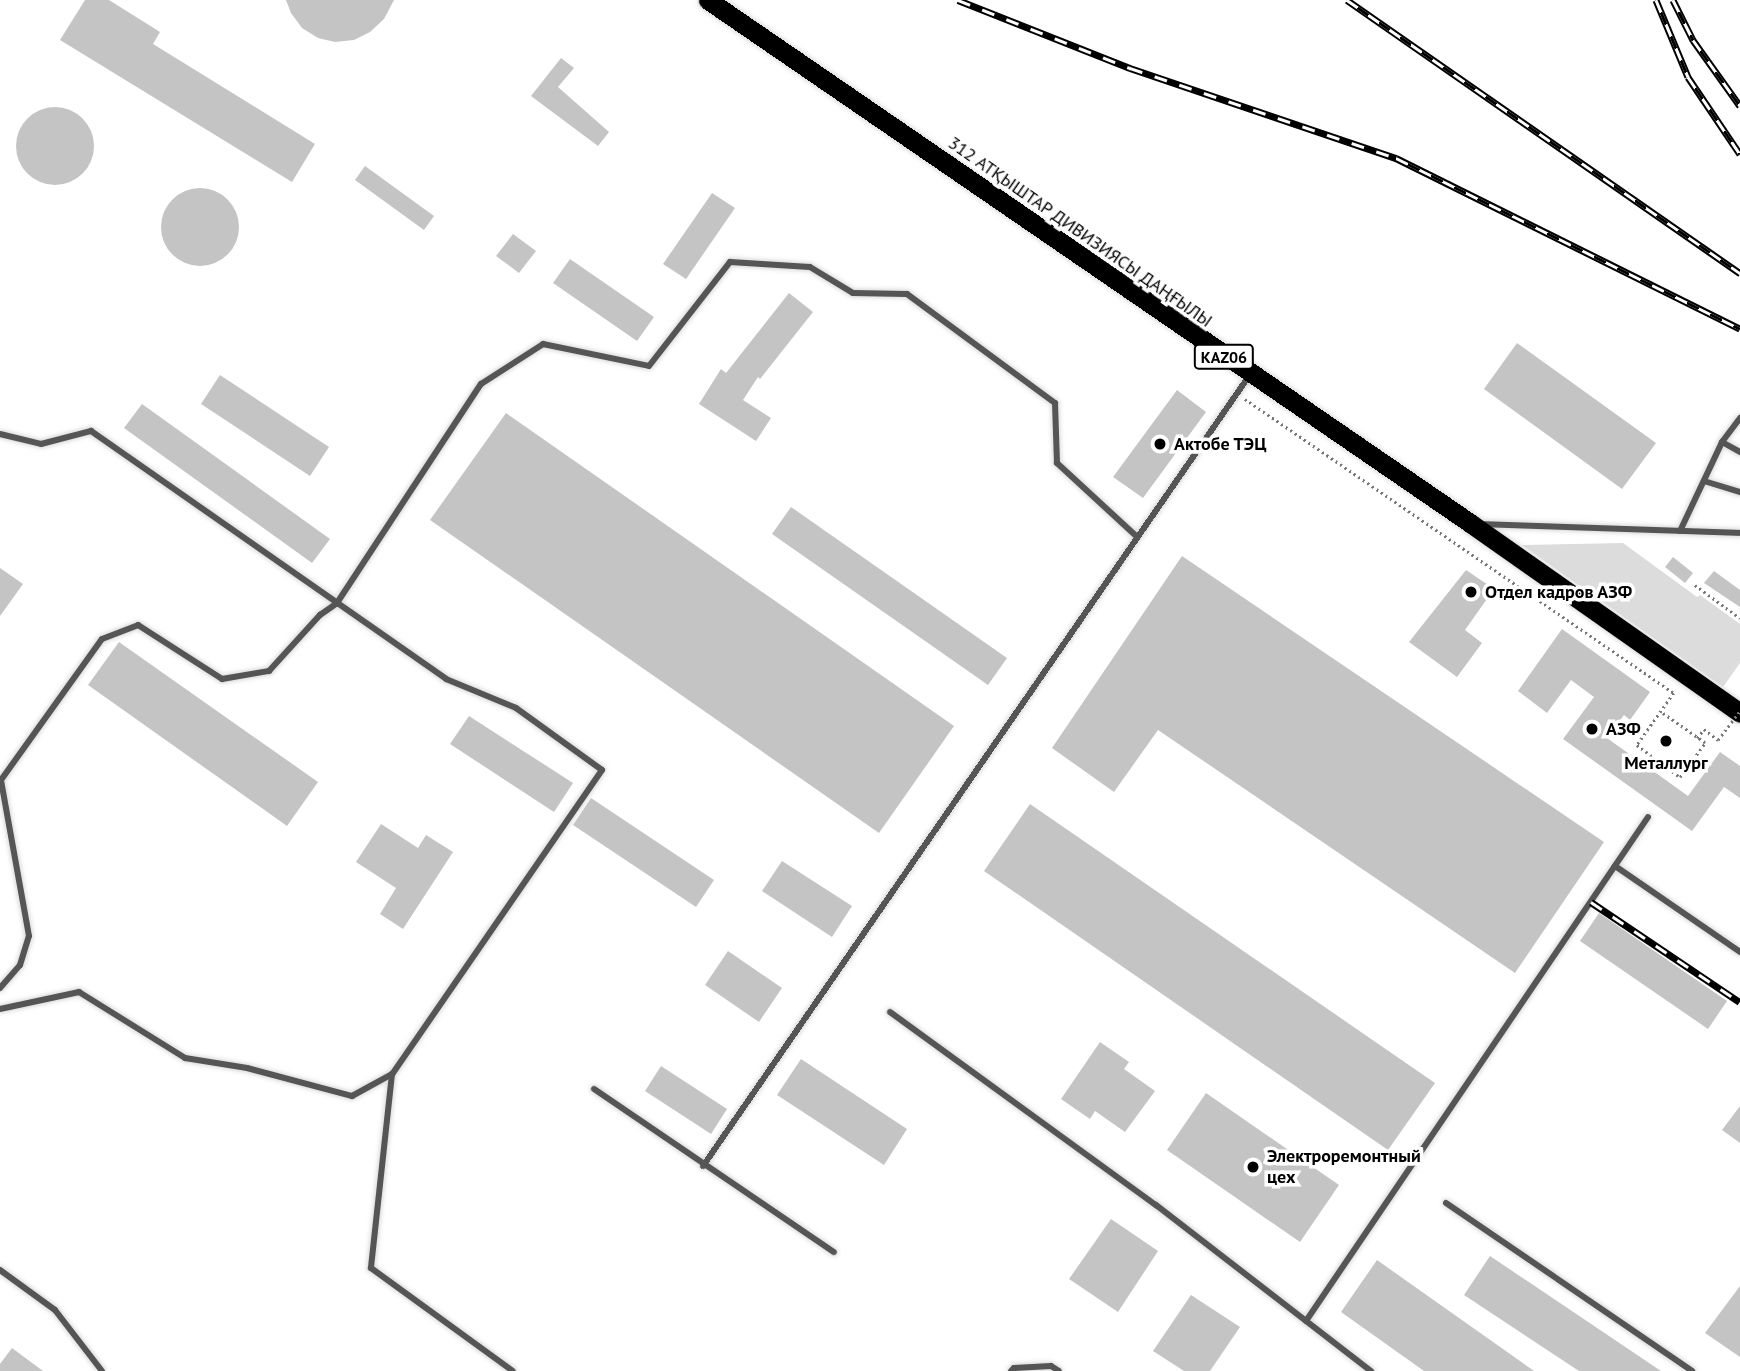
<!DOCTYPE html>
<meta charset="utf-8">
<style>
body{margin:0}
#map{position:relative;width:1740px;height:1371px;overflow:hidden;background:#fff;font-family:"PT Sans",sans-serif}
div>[style]{position:absolute}
[style*='--x']{left:calc(var(--x)*1px);top:calc(var(--y)*1px);width:calc(var(--w)*1px);rotate:calc(var(--a)*1deg)}
.green>*{inset:0;background:#dcdcdc}
.building>*{inset:0;background:#c4c4c4}
.round{border-radius:50%}
.path>*{height:2.5px;margin-top:-1.25px;transform-origin:0;background:repeating-linear-gradient(90deg,#777 0 2px,transparent 0 5.5px)}
.roads{filter:drop-shadow(0 0 2px #dbdbdb) drop-shadow(0 0 2px #dbdbdb)}
.service>*{height:6px;margin:-3px;padding:0 3px;transform-origin:3px;border-radius:3px;background:#555}
.trunk>*{height:19px;margin:-9.5px;padding:0 9.5px;transform-origin:9.5px;border-radius:9.5px;background:#000}
.rail>*{height:7px;margin-top:-3.5px;transform-origin:0;background:repeating-linear-gradient(90deg,#fff 0 13px,#000 0 26px);box-sizing:border-box;border-block:2px solid #000}
.path-bridge>*{height:2.5px;margin-top:-1.25px;transform-origin:0;background:repeating-linear-gradient(90deg,#777 0 2px,transparent 0 5.5px)}
.dots>*{width:19px;height:19px;translate:-50% -50%;box-sizing:border-box;border:4px solid #fff;border-radius:50%}
span{translate:-50% -50%;white-space:nowrap;text-align:center;line-height:1.15;-webkit-text-stroke:7px #fff;paint-order:stroke}
.shield-label span{padding:2px 5px;background:#fff;border:2px solid;border-radius:5px;-webkit-text-stroke-width:0}
.shield-label{font-size:16px;color:#000;font-weight:700}
.street-label{font-size:18px;color:#000}
.poi-label{font-size:18px;color:#000;font-weight:700}
.left{translate:0 -50%;text-align:left}
</style>
<div id="map">
<div class="green">
<i style="clip-path:polygon(1623px 543px,1697px 597px,1700px 595px,1740px 624px,1740px 663px,1723px 687px,1522px 545px)"></i>
</div>
<div class="building">
<i style="clip-path:polygon(85px 0,109px 0,160px 32px,153px 44px,315px 144px,292px 182px,60px 40px)"></i>
<i style="clip-path:polygon(286px 0,394px 0,384px 19px,370px 32px,354px 40px,335px 42px,318px 38px,302px 28px,291px 13px)"></i>
<i style="clip-path:polygon(561px 58px,574px 68px,558px 87px,609px 132px,598px 146px,531px 96px)"></i>
<i class="round" style="left:16px;top:107px;width:78px;height:78px"></i>
<i style="clip-path:polygon(365px 166px,434px 216px,424px 230px,355px 180px)"></i>
<i class="round" style="left:161px;top:188px;width:78px;height:78px"></i>
<i style="clip-path:polygon(712px 193px,735px 208px,686px 279px,663px 264px)"></i>
<i style="clip-path:polygon(513px 234px,536px 251px,519px 273px,496px 256px)"></i>
<i style="clip-path:polygon(570px 259px,654px 317px,637px 341px,553px 283px)"></i>
<i style="clip-path:polygon(789px 293px,813px 312px,760px 379px,758px 377px,743px 400px,771px 418px,756px 441px,699px 404px,721px 369px,726px 373px)"></i>
<i style="clip-path:polygon(1517px 343px,1656px 443px,1622px 489px,1484px 389px)"></i>
<i style="clip-path:polygon(220px 375px,329px 447px,310px 476px,201px 404px)"></i>
<i style="clip-path:polygon(1177px 390px,1206px 412px,1143px 498px,1113px 477px)"></i>
<i style="clip-path:polygon(142px 404px,330px 539px,312px 563px,124px 428px)"></i>
<i style="clip-path:polygon(506px 413px,954px 726px,879px 833px,430px 520px)"></i>
<i style="clip-path:polygon(791px 507px,1007px 658px,988px 685px,772px 534px)"></i>
<i style="clip-path:polygon(1182px 556px,1604px 842px,1515px 973px,1158px 730px,1114px 792px,1052px 748px)"></i>
<i style="clip-path:polygon(1673px 557px,1693px 573px,1685px 583px,1665px 567px)"></i>
<i style="clip-path:polygon(0 568px,23px 584px,0 616px)"></i>
<i style="clip-path:polygon(1466px 570px,1494px 589px,1465px 630px,1482px 643px,1457px 677px,1409px 642px)"></i>
<i style="clip-path:polygon(1714px 571px,1740px 590px,1740px 607px,1704px 583px)"></i>
<i style="clip-path:polygon(1562px 629px,1650px 692px,1630px 720px,1624px 715px,1607px 738px,1688px 796px,1720px 752px,1740px 766px,1740px 798px,1724px 787px,1692px 831px,1563px 739px,1594px 697px,1571px 680px,1547px 713px,1518px 691px)"></i>
<i style="clip-path:polygon(119px 642px,318px 782px,287px 826px,88px 685px)"></i>
<i style="clip-path:polygon(469px 716px,573px 783px,554px 812px,450px 744px)"></i>
<i style="clip-path:polygon(591px 798px,714px 880px,696px 907px,573px 825px)"></i>
<i style="clip-path:polygon(1030px 804px,1435px 1083px,1388px 1150px,984px 871px)"></i>
<i style="clip-path:polygon(381px 824px,418px 848px,426px 835px,453px 852px,403px 929px,380px 914px,396px 888px,356px 862px)"></i>
<i style="clip-path:polygon(782px 861px,852px 906px,832px 937px,762px 891px)"></i>
<i style="clip-path:polygon(1599px 913px,1727px 1001px,1708px 1029px,1580px 941px)"></i>
<i style="clip-path:polygon(728px 951px,782px 988px,759px 1022px,705px 985px)"></i>
<i style="clip-path:polygon(1100px 1042px,1129px 1062px,1124px 1069px,1155px 1091px,1125px 1132px,1095px 1111px,1090px 1119px,1061px 1099px)"></i>
<i style="clip-path:polygon(801px 1059px,907px 1129px,884px 1165px,777px 1095px)"></i>
<i style="clip-path:polygon(661px 1066px,727px 1109px,711px 1134px,645px 1091px)"></i>
<i style="clip-path:polygon(1206px 1093px,1339px 1185px,1300px 1242px,1167px 1150px)"></i>
<i style="clip-path:polygon(1740px 1106px,1740px 1143px,1722px 1130px)"></i>
<i style="clip-path:polygon(1111px 1219px,1158px 1251px,1118px 1312px,1069px 1279px)"></i>
<i style="clip-path:polygon(1490px 1256px,1661px 1371px,1579px 1371px,1464px 1295px)"></i>
<i style="clip-path:polygon(1377px 1260px,1418px 1289px,1534px 1371px,1424px 1371px,1341px 1312px)"></i>
<i style="clip-path:polygon(1740px 1286px,1740px 1357px,1705px 1333px)"></i>
<i style="clip-path:polygon(1191px 1295px,1240px 1327px,1210px 1371px,1184px 1371px,1153px 1351px)"></i>
<i style="clip-path:polygon(12px 1348px,43px 1371px,0 1371px,0 1364px)"></i>
</div>
<div class="path">
<i style="--x:1245;--y:399;--w:520;--a:34.42"></i>
<i style="--x:1674;--y:693;--w:64;--a:125.4"></i>
<i style="--x:1637;--y:745;--w:54;--a:36.7"></i>
<i style="--x:1680;--y:777;--w:42;--a:-53.7"></i>
<i style="--x:1705;--y:743;--w:54;--a:-144.8"></i>
<i style="--x:1695;--y:585;--w:56;--a:36.3"></i>
<i style="--x:1697;--y:738;--w:11;--a:-52"></i>
<i style="--x:1704;--y:729;--w:18;--a:38"></i>
</div>
<div class="roads">
<div class="service">
<i style="--x:0;--y:434;--w:42;--a:13.7"></i>
<i style="--x:41;--y:444;--w:52;--a:-14.6"></i>
<i style="--x:91;--y:431;--w:433;--a:34.9"></i>
<i style="--x:446;--y:679;--w:76;--a:22.5"></i>
<i style="--x:516;--y:708;--w:106;--a:35.8"></i>
<i style="--x:602;--y:770;--w:369;--a:124.6"></i>
<i style="--x:392;--y:1074;--w:195;--a:96.2"></i>
<i style="--x:371;--y:1268;--w:175;--a:36"></i>
<i style="--x:1722;--y:442;--w:21;--a:29"></i>
<i style="--x:1704;--y:481;--w:38;--a:17"></i>
<i style="--x:1482;--y:524;--w:258;--a:2"></i>
<i style="--x:1680;--y:531;--w:98;--a:-64.7"></i>
<i style="--x:1722;--y:442;--w:30;--a:-53"></i>
<i style="--x:1615;--y:866;--w:152;--a:34.5"></i>
<i style="--x:0;--y:988;--w:30;--a:-49"></i>
<i style="--x:20;--y:965;--w:30;--a:-73"></i>
<i style="--x:29;--y:936;--w:158;--a:-100.2"></i>
<i style="--x:1;--y:780;--w:173;--a:-54.4"></i>
<i style="--x:102;--y:639;--w:39;--a:-21"></i>
<i style="--x:138;--y:625;--w:100;--a:32.7"></i>
<i style="--x:222;--y:679;--w:48;--a:-9.7"></i>
<i style="--x:269;--y:671;--w:76;--a:-47.7"></i>
<i style="--x:320;--y:615;--w:21;--a:-35"></i>
<i style="--x:337;--y:603;--w:262;--a:-56.7"></i>
<i style="--x:481;--y:384;--w:74;--a:-32.8"></i>
<i style="--x:543;--y:344;--w:108;--a:11.7"></i>
<i style="--x:649;--y:366;--w:132;--a:-52.1"></i>
<i style="--x:730;--y:262;--w:80;--a:3.6"></i>
<i style="--x:810;--y:267;--w:50;--a:31.2"></i>
<i style="--x:853;--y:293;--w:54;--a:1.1"></i>
<i style="--x:907;--y:294;--w:184;--a:36.4"></i>
<i style="--x:1055;--y:403;--w:60;--a:88.1"></i>
<i style="--x:1057;--y:463;--w:108;--a:42.7"></i>
<i style="--x:0;--y:1009;--w:81;--a:-12.1"></i>
<i style="--x:79;--y:992;--w:125;--a:31.9"></i>
<i style="--x:185;--y:1058;--w:63;--a:9.2"></i>
<i style="--x:247;--y:1068;--w:109;--a:14.9"></i>
<i style="--x:352;--y:1096;--w:46;--a:-28.8"></i>
<i style="--x:890;--y:1012;--w:329;--a:36"></i>
<i style="--x:1156;--y:1205;--w:272;--a:37.7"></i>
<i style="--x:594;--y:1089;--w:290;--a:34.2"></i>
<i style="--x:703;--y:1166;--w:960;--a:-55.35"></i>
<i style="--x:1446;--y:1203;--w:298;--a:34.3"></i>
<i style="--x:0;--y:1270;--w:68;--a:36"></i>
<i style="--x:55;--y:1310;--w:77;--a:52.4"></i>
<i style="--x:1306;--y:1321;--w:609;--a:-55.84"></i>
<i style="--x:1011;--y:1371;--w:4;--a:-45"></i>
<i style="--x:1014;--y:1368;--w:37;--a:-3"></i>
<i style="--x:1051;--y:1366;--w:9;--a:32"></i>
</div>
<div class="trunk">
<i style="--x:708;--y:0;--w:924;--a:34.46"></i>
<i style="--x:1470;--y:523;--w:330;--a:35.1"></i>
</div>
</div>
<div class="rail">
<i style="--x:958;--y:0;--w:185;--a:21.6"></i>
<i style="--x:1130;--y:68;--w:281;--a:18.7"></i>
<i style="--x:1396;--y:158;--w:384;--a:26.4"></i>
<i style="--x:1347;--y:0;--w:479;--a:34.8"></i>
<i style="--x:1656;--y:0;--w:83;--a:67.4"></i>
<i style="--x:1688;--y:77;--w:93;--a:56"></i>
<i style="--x:1673;--y:0;--w:45;--a:63.4"></i>
<i style="--x:1693;--y:40;--w:81;--a:54.5"></i>
<i style="--x:1591;--y:902;--w:179;--a:33.9"></i>
</div>
<div class="path-bridge">
<i style="--x:1718;--y:740;--w:36;--a:-53"></i>
</div>
<div class="dots">
<i style="left:1160px;top:444px;background:#000"></i>
<i style="left:1471px;top:592px;background:#000"></i>
<i style="left:1592px;top:729px;background:#000"></i>
<i style="left:1666px;top:741px;background:#000"></i>
<i style="left:1253px;top:1167px;background:#000"></i>
</div>
<div class="shield-label">
<span style="left:1224px;top:357px">KАZ06</span>
</div>
<div class="street-label">
<span style="left:1080px;top:232px;rotate:35deg">312 АТҚЫШТАР ДИВИЗИЯСЫ ДАҢҒЫЛЫ</span>
</div>
<div class="poi-label">
<span class="left" style="left:1174px;top:444px">Актобе ТЭЦ</span>
<span class="left" style="left:1485px;top:592px">Отдел кадров АЗФ</span>
<span class="left" style="left:1606px;top:729px">АЗФ</span>
<span style="left:1666px;top:763px">Металлург</span>
<span class="left" style="left:1267px;top:1167px">Электроремонтный<br>цех</span>
</div>
</div>
